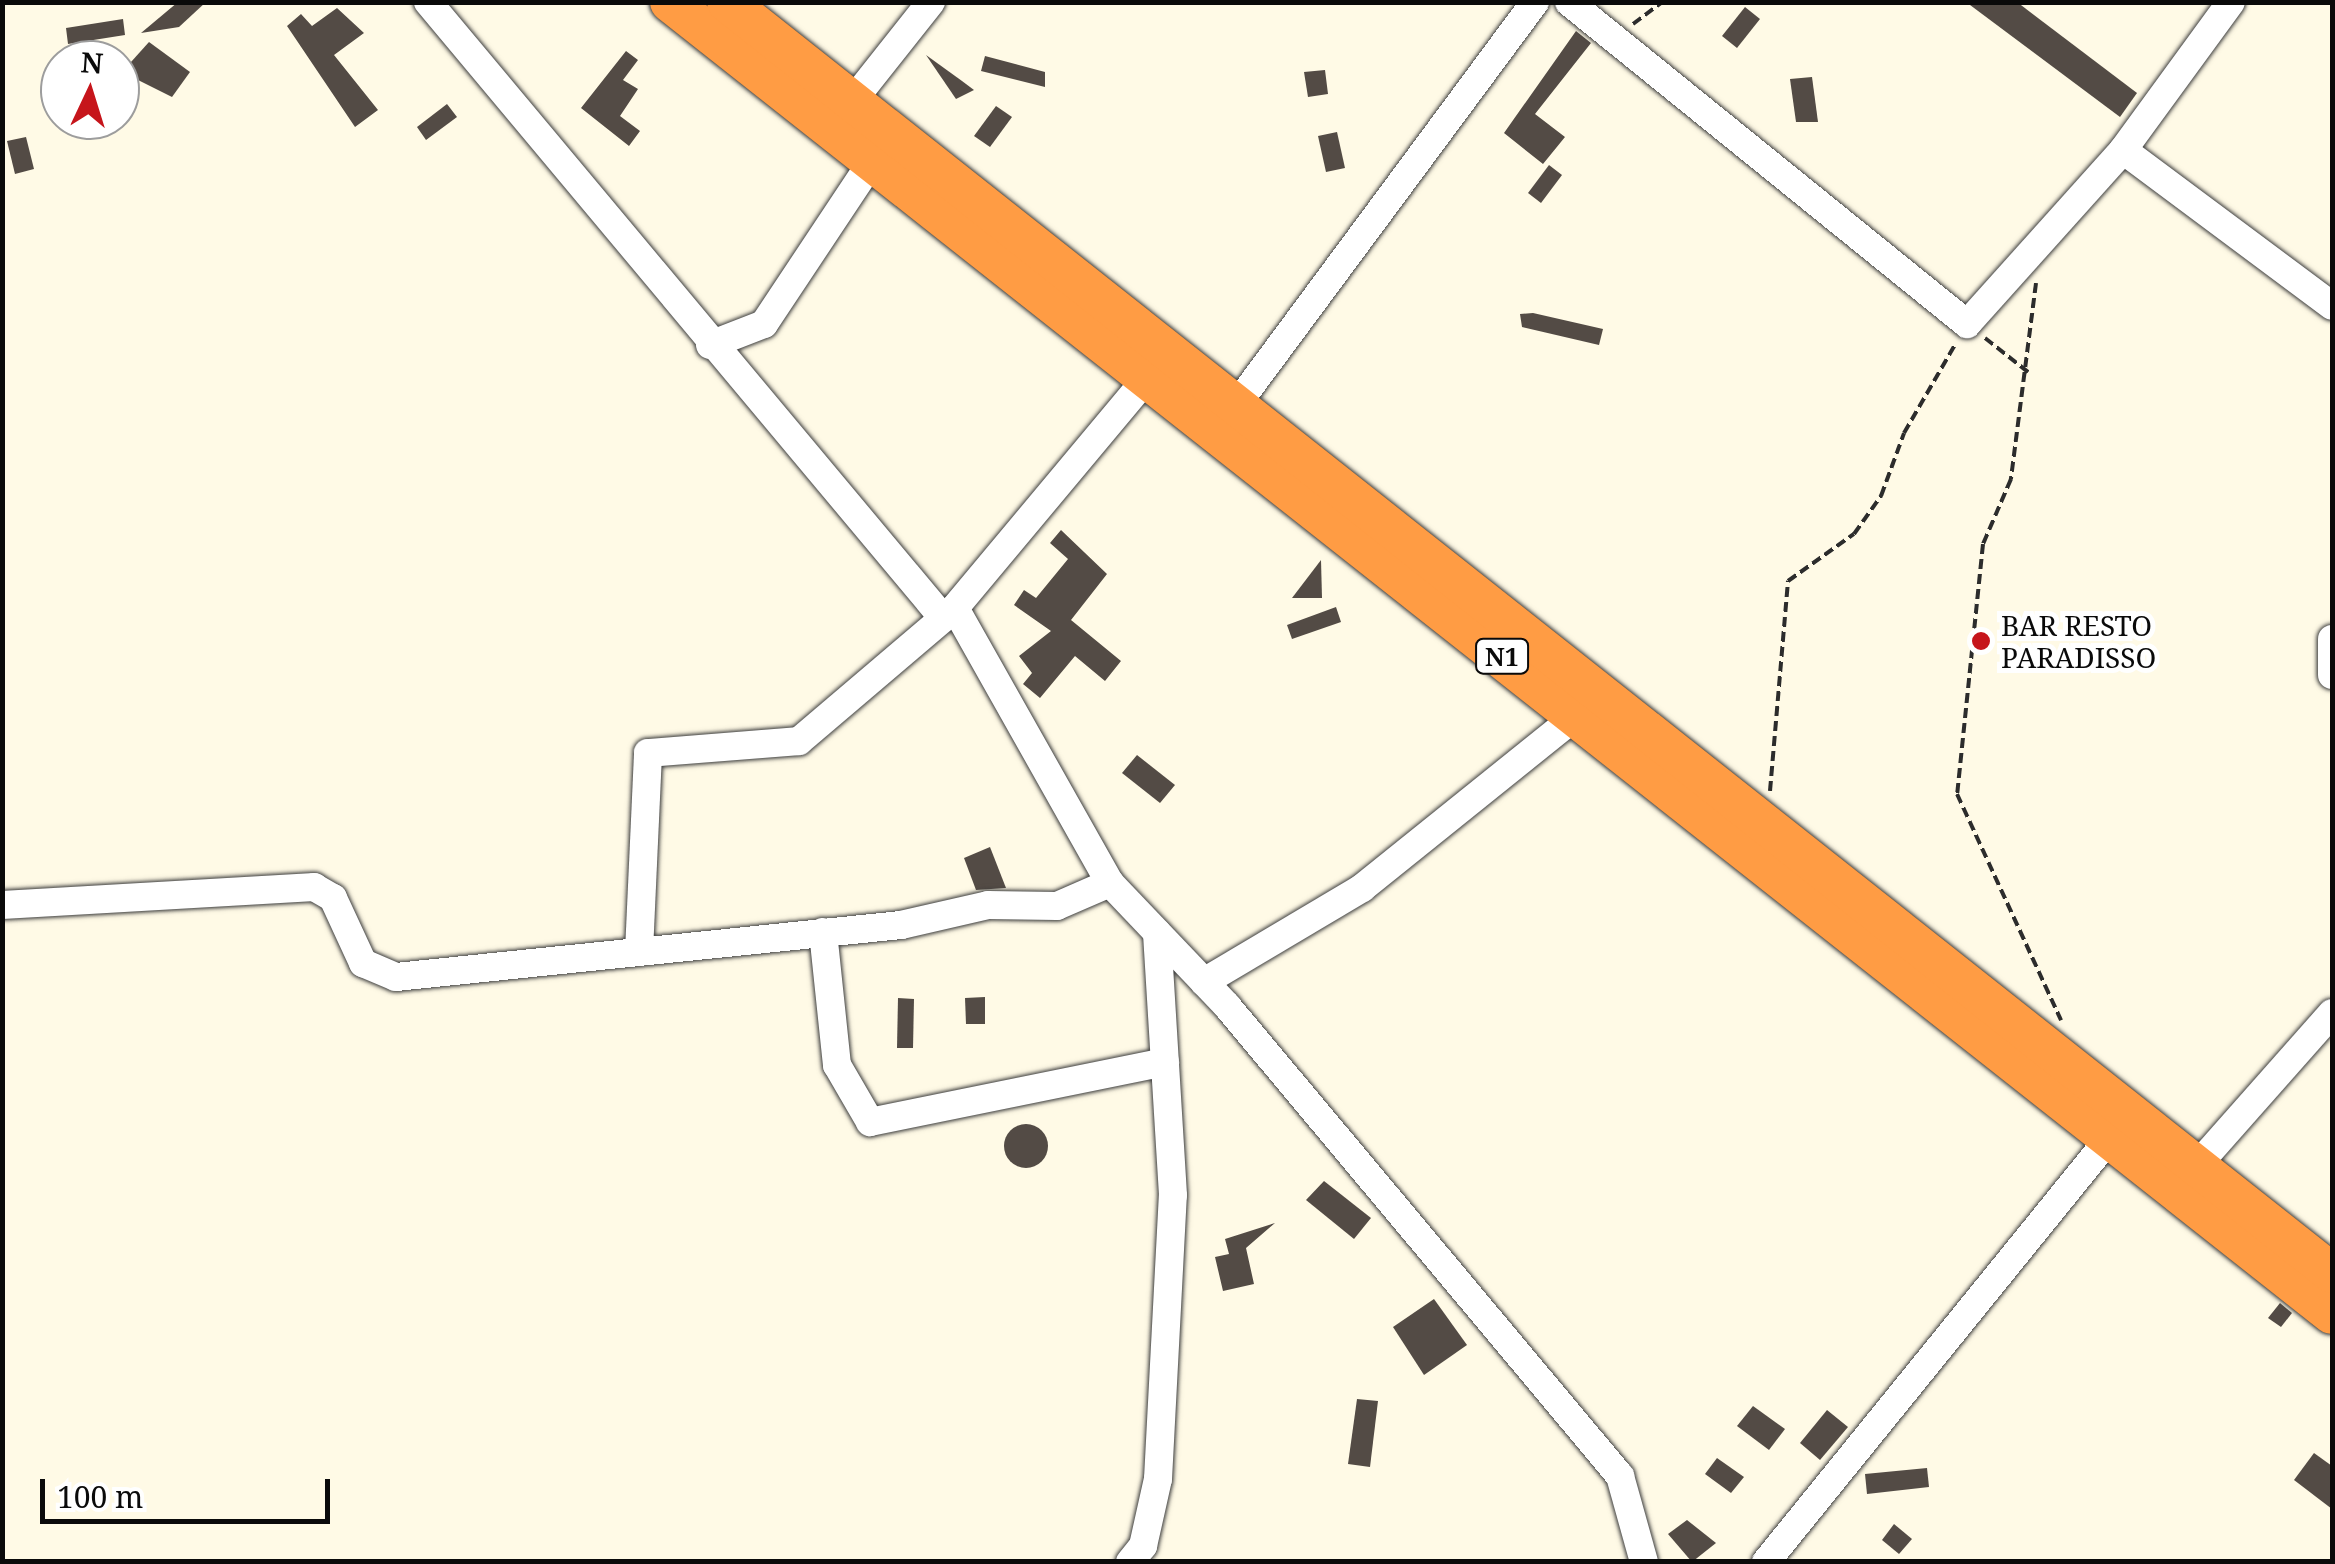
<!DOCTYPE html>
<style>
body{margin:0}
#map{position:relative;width:2335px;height:1564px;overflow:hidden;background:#fffae6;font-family:"Noto Serif",serif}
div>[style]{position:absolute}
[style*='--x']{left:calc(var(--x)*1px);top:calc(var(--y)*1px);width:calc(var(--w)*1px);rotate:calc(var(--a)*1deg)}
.building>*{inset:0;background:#534b45}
.round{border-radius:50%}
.path>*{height:4px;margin-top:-2px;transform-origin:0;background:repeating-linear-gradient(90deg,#2c2c2c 0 10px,transparent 0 15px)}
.roads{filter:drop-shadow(0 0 2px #3d3d3d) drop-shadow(0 0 2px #3d3d3d)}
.minor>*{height:28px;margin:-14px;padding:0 14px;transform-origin:14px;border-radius:14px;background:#fff}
.highway>*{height:40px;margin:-20px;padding:0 20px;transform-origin:20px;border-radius:20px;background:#ff9c44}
.dots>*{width:28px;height:28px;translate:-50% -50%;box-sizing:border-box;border:5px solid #fff;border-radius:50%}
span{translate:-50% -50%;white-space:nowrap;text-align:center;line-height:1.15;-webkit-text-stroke:10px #fff;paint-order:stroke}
.shield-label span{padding:2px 8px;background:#fff;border:2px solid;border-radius:8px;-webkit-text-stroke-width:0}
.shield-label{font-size:25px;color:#0a0a0a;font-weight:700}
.poi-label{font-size:28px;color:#0a0a0a}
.left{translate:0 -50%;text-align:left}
.frame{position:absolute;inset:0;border:5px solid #0a0a0a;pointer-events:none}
.north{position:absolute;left:40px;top:40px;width:100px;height:100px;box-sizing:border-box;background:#fff;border:2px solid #9d9d9d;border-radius:50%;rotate:4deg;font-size:28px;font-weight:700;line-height:40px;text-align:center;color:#0a0a0a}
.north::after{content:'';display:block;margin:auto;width:35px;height:45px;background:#c6151b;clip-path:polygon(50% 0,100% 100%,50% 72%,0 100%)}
.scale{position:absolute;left:40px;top:1479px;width:290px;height:45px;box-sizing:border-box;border:5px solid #0a0a0a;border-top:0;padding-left:12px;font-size:30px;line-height:35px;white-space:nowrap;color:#0a0a0a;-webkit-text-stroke:8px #fff;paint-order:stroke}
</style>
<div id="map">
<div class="building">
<i style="clip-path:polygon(178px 2px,206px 2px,179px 27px,141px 33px)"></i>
<i style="clip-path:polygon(1966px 2px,2017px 2px,2137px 93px,2120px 117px)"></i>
<i style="clip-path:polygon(1745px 7px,1760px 19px,1737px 48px,1722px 36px)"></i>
<i style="clip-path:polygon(337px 8px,364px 33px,334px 55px,378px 110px,355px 127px,287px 26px,301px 14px,312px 26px)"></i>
<i style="clip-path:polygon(123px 19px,125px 35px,68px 44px,66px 28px)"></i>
<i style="clip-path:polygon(1576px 31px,1591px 43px,1535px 114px,1565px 137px,1543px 164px,1504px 133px)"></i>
<i style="clip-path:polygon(149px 42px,190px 72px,172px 97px,122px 72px)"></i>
<i style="clip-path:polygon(626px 51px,638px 60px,623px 80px,638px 89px,620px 116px,640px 131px,629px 146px,581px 108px)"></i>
<i style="clip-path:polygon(926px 55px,962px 81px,974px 90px,956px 99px)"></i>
<i style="clip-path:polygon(985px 56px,1045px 72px,1045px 87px,981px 71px)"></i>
<i style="clip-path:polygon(1325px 70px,1328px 94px,1308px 97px,1304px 72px)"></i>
<i style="clip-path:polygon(1812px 77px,1818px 122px,1796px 122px,1790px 79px)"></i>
<i style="clip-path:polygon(447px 104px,457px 117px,426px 140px,417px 127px)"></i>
<i style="clip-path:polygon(996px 106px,1012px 117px,990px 147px,974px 136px)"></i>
<i style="clip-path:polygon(1337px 132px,1345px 168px,1326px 172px,1318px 136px)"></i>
<i style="clip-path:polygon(26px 137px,34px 169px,15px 174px,7px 141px)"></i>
<i style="clip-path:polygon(1549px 165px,1562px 175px,1541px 203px,1528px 193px)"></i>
<i style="clip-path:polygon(1533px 313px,1603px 329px,1599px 345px,1522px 327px,1520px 314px)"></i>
<i style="clip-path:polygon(1061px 530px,1107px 574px,1071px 620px,1121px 661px,1105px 681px,1075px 656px,1040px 698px,1023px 684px,1032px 673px,1019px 656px,1051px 631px,1014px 605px,1024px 590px,1036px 598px,1068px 559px,1050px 543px)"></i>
<i style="clip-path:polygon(1321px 560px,1322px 598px,1292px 598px)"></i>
<i style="clip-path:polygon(1336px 607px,1341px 622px,1292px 639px,1287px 625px)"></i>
<i style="clip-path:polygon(1137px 755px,1175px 785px,1160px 803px,1122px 773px)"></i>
<i style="clip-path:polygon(990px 847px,1006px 888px,976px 890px,964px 858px)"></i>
<i style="clip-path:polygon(985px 997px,985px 1024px,966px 1024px,965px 998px)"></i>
<i style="clip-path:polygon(898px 998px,914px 999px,913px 1048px,897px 1048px)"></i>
<i class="round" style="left:1004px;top:1124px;width:44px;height:44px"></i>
<i style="clip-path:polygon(1324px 1181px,1371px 1218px,1354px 1239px,1306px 1200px)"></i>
<i style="clip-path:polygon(1275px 1223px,1246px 1248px,1254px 1284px,1223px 1291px,1215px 1257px,1229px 1254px,1225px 1239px)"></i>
<i style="clip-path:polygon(1434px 1299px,1467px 1345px,1424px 1375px,1393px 1327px)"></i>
<i style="clip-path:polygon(2280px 1303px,2292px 1313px,2281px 1327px,2268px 1318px)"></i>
<i style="clip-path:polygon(1357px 1399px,1378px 1401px,1370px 1467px,1348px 1464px)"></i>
<i style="clip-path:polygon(1753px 1406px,1785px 1429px,1769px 1450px,1737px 1426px)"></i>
<i style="clip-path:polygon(1827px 1410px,1848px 1427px,1820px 1460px,1800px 1443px)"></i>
<i style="clip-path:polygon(2314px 1453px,2332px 1466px,2332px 1509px,2294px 1480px)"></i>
<i style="clip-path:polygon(1717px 1458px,1744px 1477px,1731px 1493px,1705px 1474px)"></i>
<i style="clip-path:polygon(1927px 1468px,1929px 1487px,1867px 1494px,1865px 1474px)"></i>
<i style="clip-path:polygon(1687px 1520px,1716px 1543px,1692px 1562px,1668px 1534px)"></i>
<i style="clip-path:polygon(1894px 1524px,1912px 1539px,1899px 1554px,1882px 1540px)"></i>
</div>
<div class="path">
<i style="--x:1633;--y:24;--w:36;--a:-37"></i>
<i style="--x:2036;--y:283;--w:198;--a:97.3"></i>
<i style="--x:2011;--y:479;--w:71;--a:113.3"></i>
<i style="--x:1983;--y:544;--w:251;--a:95.9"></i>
<i style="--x:1957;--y:794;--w:249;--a:65.3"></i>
<i style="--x:1985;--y:338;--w:55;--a:38.3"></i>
<i style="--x:1770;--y:791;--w:211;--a:-85.1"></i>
<i style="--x:1788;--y:581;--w:81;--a:-35.5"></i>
<i style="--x:1854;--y:534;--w:47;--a:-54.6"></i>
<i style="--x:1881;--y:496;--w:67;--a:-69.9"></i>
<i style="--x:1904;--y:433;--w:104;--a:-60"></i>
</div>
<div class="roads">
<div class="minor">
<i style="--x:428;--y:2;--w:803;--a:50.1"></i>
<i style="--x:1569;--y:2;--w:512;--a:38.97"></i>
<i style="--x:1967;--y:324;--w:234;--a:-48.1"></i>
<i style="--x:2123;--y:150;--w:183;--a:-53.9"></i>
<i style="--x:843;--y:113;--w:142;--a:-51.6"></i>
<i style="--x:2123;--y:150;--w:261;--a:36.7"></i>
<i style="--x:710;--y:345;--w:58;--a:-21.3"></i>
<i style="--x:764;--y:324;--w:193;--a:-56.4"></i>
<i style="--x:1147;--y:378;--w:300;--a:129.9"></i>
<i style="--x:955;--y:608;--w:316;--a:60.6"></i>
<i style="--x:1110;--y:883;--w:170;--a:46.4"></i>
<i style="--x:1227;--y:1006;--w:613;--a:50.1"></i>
<i style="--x:1620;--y:1476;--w:89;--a:74.4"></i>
<i style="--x:1226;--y:419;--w:519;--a:-53.46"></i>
<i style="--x:2332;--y:639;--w:36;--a:90"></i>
<i style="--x:2;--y:905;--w:313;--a:-3.3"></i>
<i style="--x:314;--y:887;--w:22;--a:30"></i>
<i style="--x:333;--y:898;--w:72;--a:65.2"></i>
<i style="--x:363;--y:963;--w:36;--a:23"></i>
<i style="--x:396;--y:977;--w:508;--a:-5.88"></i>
<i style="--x:901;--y:925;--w:89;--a:-12.9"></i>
<i style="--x:988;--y:905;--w:69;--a:0.8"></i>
<i style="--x:1057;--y:906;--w:58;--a:-23.5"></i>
<i style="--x:823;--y:932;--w:134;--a:84"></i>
<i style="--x:837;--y:1065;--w:66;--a:59.9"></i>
<i style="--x:870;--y:1122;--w:301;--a:-11.5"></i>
<i style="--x:639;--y:952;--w:199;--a:-87.4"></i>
<i style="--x:648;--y:753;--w:151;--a:-4.5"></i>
<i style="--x:799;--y:741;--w:205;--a:-40.4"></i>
<i style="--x:1204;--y:982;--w:184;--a:-30.7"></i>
<i style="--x:1362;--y:888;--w:276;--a:-38.8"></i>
<i style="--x:2186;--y:1178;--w:220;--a:-48.5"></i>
<i style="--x:1130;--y:1562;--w:21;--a:-51"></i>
<i style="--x:1143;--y:1546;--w:69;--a:-77.4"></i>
<i style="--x:1158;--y:1479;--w:284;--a:-87"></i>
<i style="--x:1173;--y:1195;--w:263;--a:-93.5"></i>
<i style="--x:1766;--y:1562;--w:543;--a:-50.98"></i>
</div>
<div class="highway">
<i style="--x:670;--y:2;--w:2117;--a:38.29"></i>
<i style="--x:727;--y:2;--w:2047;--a:38.38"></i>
</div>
</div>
<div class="dots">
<i style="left:1981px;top:641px;background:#c6151b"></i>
</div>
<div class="shield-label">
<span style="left:1502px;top:656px">N1</span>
</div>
<div class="poi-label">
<span class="left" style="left:2001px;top:641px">BAR RESTO<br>PARADISSO</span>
</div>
<div class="frame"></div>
<div class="north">N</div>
<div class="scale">100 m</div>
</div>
